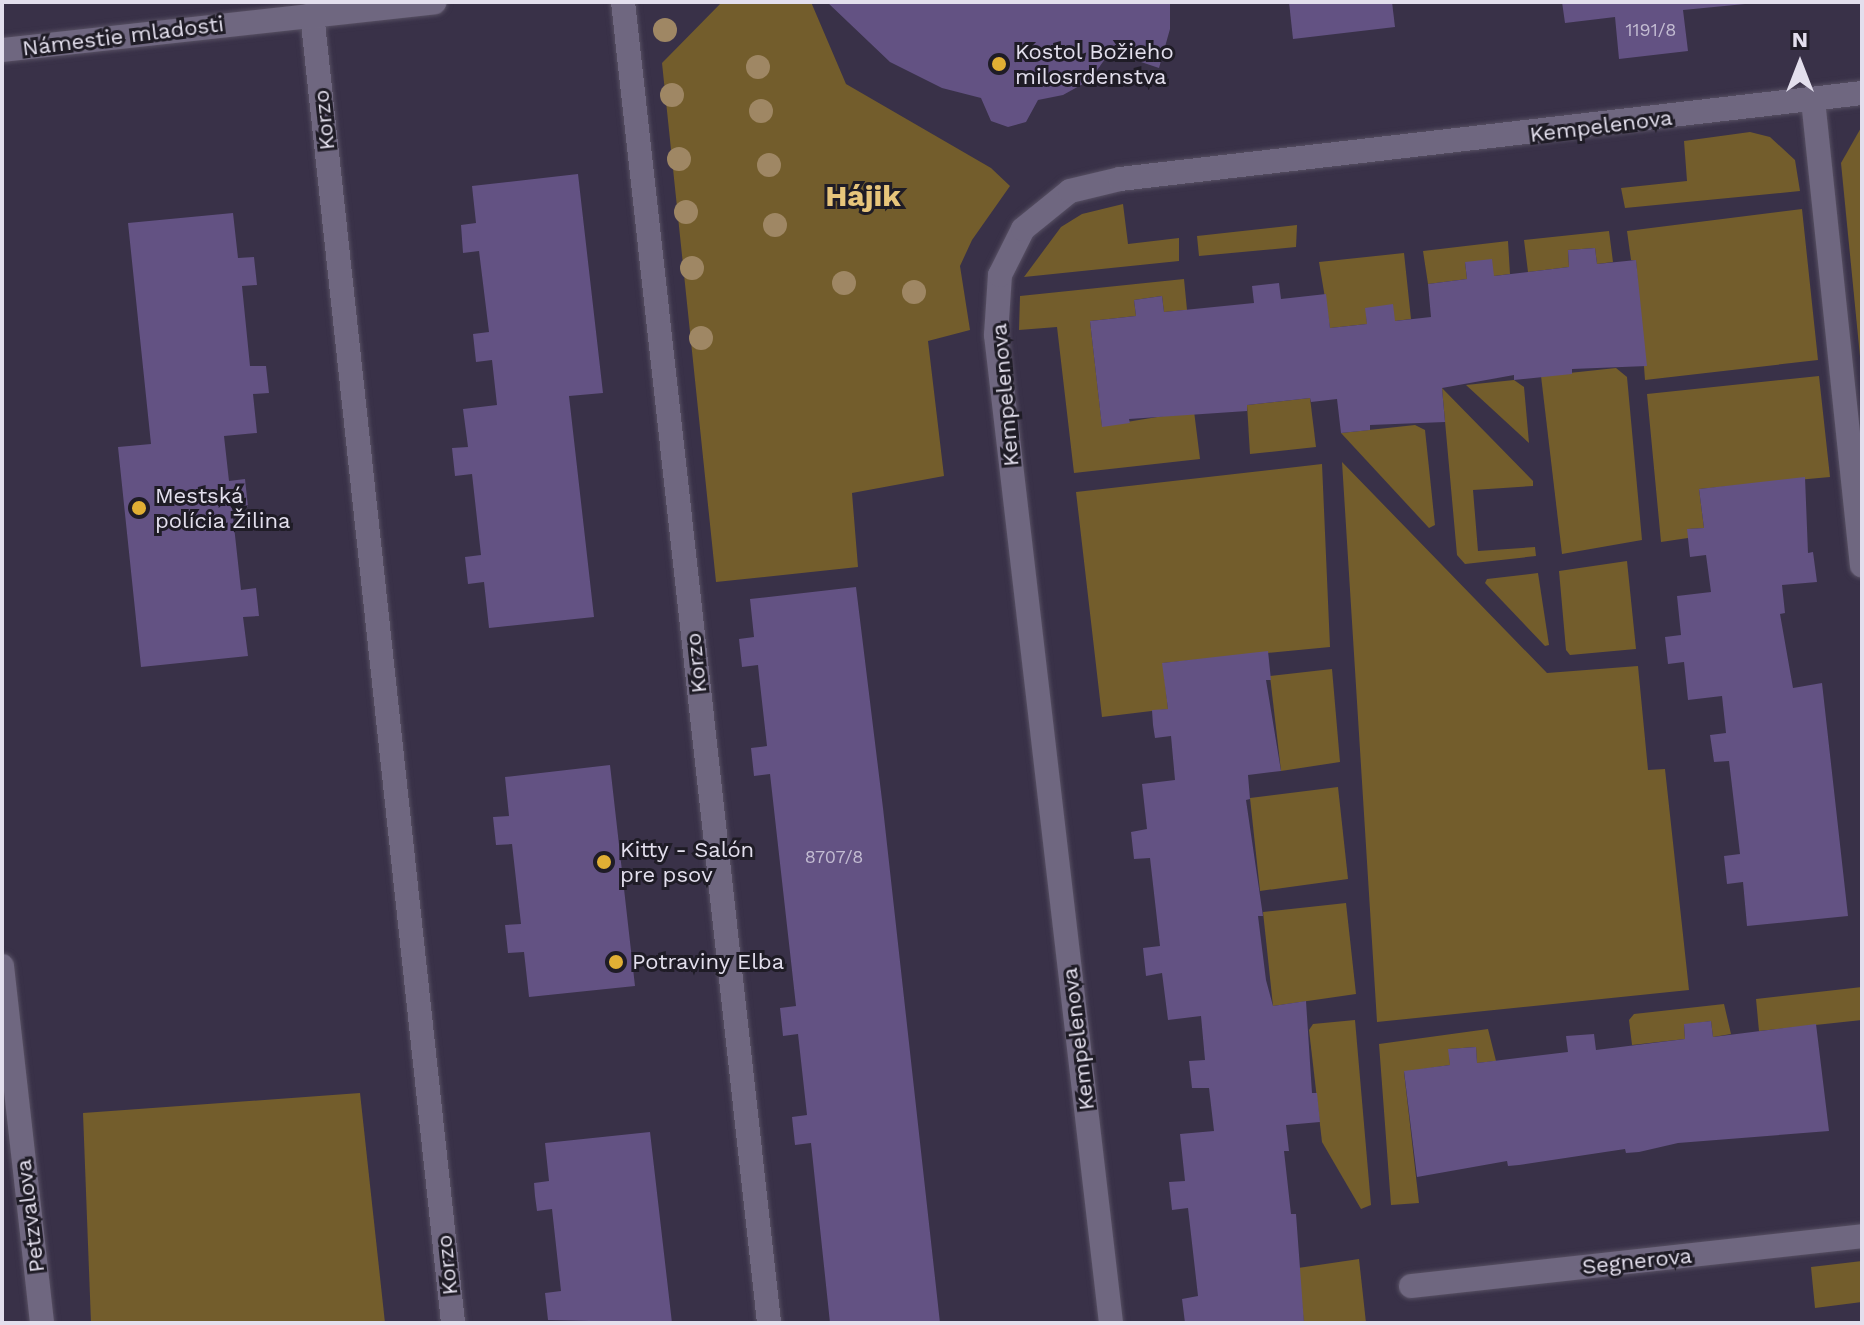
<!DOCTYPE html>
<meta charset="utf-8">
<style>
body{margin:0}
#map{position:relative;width:1864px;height:1325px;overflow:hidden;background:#393148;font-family:"Work Sans",sans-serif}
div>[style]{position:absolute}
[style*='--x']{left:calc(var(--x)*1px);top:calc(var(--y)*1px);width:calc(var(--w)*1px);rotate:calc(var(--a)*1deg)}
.green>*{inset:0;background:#735d2c}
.building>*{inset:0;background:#635283}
.roads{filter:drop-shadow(0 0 2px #575063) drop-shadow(0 0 2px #575063)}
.minor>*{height:24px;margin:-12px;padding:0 12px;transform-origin:12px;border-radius:12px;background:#6f6780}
.trees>*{width:24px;height:24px;margin:-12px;border-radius:50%;background:#9f8764}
.dots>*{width:22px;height:22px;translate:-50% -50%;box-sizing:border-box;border:4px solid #1f1c26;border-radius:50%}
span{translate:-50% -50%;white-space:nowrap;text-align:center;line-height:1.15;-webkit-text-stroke:6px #1f1c26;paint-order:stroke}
.number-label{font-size:18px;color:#c3bcd2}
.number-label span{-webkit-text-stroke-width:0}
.street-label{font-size:22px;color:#e3dfed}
.poi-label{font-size:22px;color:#e3dfed}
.left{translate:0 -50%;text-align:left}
.district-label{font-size:30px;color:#e7c57b;font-weight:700}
.frame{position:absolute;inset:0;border:4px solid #e3dfed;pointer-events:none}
.north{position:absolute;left:1760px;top:24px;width:80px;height:80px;-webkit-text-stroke:6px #1f1c26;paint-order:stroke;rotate:0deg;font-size:22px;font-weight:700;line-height:32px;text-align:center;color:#e3dfed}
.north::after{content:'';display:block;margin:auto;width:28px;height:36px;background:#e3dfed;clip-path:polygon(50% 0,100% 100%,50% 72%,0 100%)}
</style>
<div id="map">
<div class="green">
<i style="clip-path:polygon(722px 2px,811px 2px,846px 84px,991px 168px,1010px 186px,972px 240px,960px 266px,970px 330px,928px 341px,944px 476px,852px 493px,858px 567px,716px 582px,662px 63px)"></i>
<i style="clip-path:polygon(1862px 126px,1862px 377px,1841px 163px)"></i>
<i style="clip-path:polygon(1750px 132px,1770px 137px,1795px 160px,1800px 191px,1625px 208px,1621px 188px,1687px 181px,1684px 141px)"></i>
<i style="clip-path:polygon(1123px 204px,1128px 244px,1179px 238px,1179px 261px,1024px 277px,1061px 227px,1082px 214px)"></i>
<i style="clip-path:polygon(1802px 209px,1818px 360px,1645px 380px,1636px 261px,1631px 260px,1627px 231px)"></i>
<i style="clip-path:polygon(1297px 225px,1296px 247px,1199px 256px,1197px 236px)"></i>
<i style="clip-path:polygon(1609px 231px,1613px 262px,1597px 264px,1595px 248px,1568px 250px,1569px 267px,1528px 272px,1524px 240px)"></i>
<i style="clip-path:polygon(1508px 241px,1510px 274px,1494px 276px,1465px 262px,1467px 279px,1428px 284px,1423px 251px)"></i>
<i style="clip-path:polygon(1404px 253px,1411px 319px,1395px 321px,1366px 308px,1367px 324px,1330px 328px,1319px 262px)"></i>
<i style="clip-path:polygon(1184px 279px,1187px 310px,1164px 312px,1162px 296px,1134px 300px,1136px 316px,1090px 321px,1102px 426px,1194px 411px,1200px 459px,1074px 473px,1057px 327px,1019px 330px,1020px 296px)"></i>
<i style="clip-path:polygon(1616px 368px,1627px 377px,1642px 540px,1562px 554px,1541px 376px)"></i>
<i style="clip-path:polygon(1819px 376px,1830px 477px,1699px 489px,1704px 528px,1688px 529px,1688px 538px,1661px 542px,1647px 394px)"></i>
<i style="clip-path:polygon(1514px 380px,1524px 387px,1529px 443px,1466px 385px)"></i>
<i style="clip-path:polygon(1442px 388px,1533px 481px,1533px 486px,1473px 490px,1478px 551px,1535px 547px,1536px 556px,1465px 564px,1457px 555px)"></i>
<i style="clip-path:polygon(1310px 398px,1316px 447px,1250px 454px,1247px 405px)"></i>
<i style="clip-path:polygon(1415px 425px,1425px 430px,1435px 525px,1429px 528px,1341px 433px)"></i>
<i style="clip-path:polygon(1342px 462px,1547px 673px,1638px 666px,1648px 770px,1665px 769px,1689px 990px,1377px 1022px)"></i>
<i style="clip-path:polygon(1322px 464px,1330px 647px,1163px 663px,1168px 709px,1102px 717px,1076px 492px)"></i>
<i style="clip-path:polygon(1627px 561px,1636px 649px,1570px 655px,1566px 650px,1559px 571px)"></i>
<i style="clip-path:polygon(1538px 573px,1549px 645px,1545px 646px,1485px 583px,1487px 579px)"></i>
<i style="clip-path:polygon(1332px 669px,1340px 762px,1281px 771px,1270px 676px)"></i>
<i style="clip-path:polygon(1338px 787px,1348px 879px,1260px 891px,1250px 798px)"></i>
<i style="clip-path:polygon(1346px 903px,1356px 994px,1273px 1006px,1263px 912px)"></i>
<i style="clip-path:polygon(1862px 987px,1862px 1020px,1759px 1031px,1756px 999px)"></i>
<i style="clip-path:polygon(1724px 1004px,1731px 1034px,1713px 1037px,1711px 1021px,1684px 1025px,1685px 1039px,1632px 1045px,1629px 1020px,1634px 1014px)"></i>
<i style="clip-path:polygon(1355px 1020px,1371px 1205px,1361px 1209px,1322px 1142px,1309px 1030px,1313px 1024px)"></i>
<i style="clip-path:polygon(1488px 1029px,1496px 1061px,1477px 1063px,1476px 1047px,1449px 1049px,1450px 1065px,1404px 1072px,1419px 1203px,1391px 1205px,1379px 1044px)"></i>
<i style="clip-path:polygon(360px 1093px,385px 1323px,91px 1323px,83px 1113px)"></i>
<i style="clip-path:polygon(1359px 1259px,1366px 1323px,1304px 1323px,1298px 1268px)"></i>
<i style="clip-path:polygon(1862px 1261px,1862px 1302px,1815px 1308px,1811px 1267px)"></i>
</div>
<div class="building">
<i style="clip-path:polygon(827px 2px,1170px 2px,1170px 29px,1159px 68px,1135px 60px,1137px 53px,1115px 45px,1090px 80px,1063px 95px,1038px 100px,1026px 122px,1008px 127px,991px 121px,981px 98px,942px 88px,890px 62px)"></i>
<i style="clip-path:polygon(1289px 2px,1392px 2px,1395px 27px,1293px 39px)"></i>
<i style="clip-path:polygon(1562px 2px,1745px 2px,1745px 4px,1683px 10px,1688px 51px,1619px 59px,1615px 17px,1565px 23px)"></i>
<i style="clip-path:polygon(578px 174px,603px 393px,569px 396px,594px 617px,489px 628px,484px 582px,468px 584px,465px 557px,481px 555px,472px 474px,455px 476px,452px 448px,468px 447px,463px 409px,497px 405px,492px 360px,476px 362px,473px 334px,489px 332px,479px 251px,463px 253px,461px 225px,476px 223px,472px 186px)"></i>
<i style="clip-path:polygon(233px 213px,238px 258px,254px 257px,257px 285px,242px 286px,250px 366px,266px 366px,269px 393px,253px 394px,257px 433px,224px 436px,229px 481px,245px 479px,248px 507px,232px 508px,241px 590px,256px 588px,259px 616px,243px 617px,248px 656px,141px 667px,118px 447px,151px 444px,128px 223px)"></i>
<i style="clip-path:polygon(1595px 248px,1597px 264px,1636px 260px,1647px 366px,1572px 369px,1572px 374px,1514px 380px,1514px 375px,1442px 388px,1445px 422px,1370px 425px,1370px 430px,1341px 433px,1337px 399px,1311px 402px,1310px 398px,1247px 405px,1247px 411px,1129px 419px,1130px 423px,1102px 427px,1090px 321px,1136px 316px,1134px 300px,1162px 296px,1164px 312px,1254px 303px,1252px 286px,1279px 283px,1281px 299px,1326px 294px,1330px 328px,1367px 324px,1365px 308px,1393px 304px,1395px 321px,1431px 317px,1428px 284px,1467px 279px,1465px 262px,1492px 259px,1494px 276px,1569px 267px,1568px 250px)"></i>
<i style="clip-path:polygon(1805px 477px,1808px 553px,1813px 552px,1817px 582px,1782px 585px,1785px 613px,1780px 614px,1793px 688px,1822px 683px,1848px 916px,1747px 926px,1743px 882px,1727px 884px,1724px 856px,1740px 854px,1729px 761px,1714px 762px,1710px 735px,1726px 733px,1722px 696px,1688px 700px,1684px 662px,1668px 664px,1665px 637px,1681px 635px,1677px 596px,1711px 592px,1706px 555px,1690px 557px,1687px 529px,1704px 528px,1699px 489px)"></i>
<i style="clip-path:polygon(856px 587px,883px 808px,940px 1323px,830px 1323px,811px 1143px,795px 1145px,792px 1117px,807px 1115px,798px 1034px,783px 1036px,780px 1008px,796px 1006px,770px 774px,754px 776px,751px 748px,767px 746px,759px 675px,758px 665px,742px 667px,739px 639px,754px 637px,750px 599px)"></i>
<i style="clip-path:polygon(1268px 651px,1271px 680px,1266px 680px,1281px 771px,1248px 775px,1250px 799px,1246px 800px,1263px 916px,1258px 916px,1266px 980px,1273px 1006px,1306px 1001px,1312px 1093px,1317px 1093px,1320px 1122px,1286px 1125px,1289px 1151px,1284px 1151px,1291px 1214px,1296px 1214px,1304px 1323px,1185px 1323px,1182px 1299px,1198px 1296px,1188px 1208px,1172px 1210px,1169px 1182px,1185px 1181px,1180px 1134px,1214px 1131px,1209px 1088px,1192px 1088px,1189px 1061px,1205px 1060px,1201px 1016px,1168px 1020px,1162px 973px,1146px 976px,1143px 948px,1160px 946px,1150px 858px,1134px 859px,1131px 832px,1147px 829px,1142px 784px,1175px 780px,1171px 736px,1155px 738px,1153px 725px,1152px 710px,1168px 709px,1162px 663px)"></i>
<i style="clip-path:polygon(610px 765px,635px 986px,529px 997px,524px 952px,508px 953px,505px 925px,521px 924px,512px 844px,496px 845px,493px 817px,509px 816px,505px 777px)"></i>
<i style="clip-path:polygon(1711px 1021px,1713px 1037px,1816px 1024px,1829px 1131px,1678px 1143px,1639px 1152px,1626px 1153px,1625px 1149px,1519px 1165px,1508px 1166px,1507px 1161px,1417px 1177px,1404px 1071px,1450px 1065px,1448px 1049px,1476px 1047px,1477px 1063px,1568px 1052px,1566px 1036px,1594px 1034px,1596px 1050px,1685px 1039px,1684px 1024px)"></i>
<i style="clip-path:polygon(650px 1132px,672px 1323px,548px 1320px,545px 1293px,561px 1291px,552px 1209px,537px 1211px,535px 1196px,534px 1183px,549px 1181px,545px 1143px)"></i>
</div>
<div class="roads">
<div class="minor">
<i style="--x:623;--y:2;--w:1329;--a:83.69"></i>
<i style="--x:312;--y:14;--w:1317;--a:83.85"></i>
<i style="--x:2;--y:50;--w:435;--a:-6.3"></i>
<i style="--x:1813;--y:100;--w:468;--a:84"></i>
<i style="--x:2;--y:966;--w:359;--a:83.6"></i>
<i style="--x:1411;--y:1286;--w:454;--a:-6.3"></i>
<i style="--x:1111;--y:1323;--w:995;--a:-96.64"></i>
<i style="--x:996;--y:335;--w:60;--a:-86.2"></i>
<i style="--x:1000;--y:275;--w:51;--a:-63.4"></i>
<i style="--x:1023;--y:229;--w:60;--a:-39"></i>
<i style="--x:1070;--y:191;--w:51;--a:-13.5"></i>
<i style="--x:1120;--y:179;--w:747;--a:-6.61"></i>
</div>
</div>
<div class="trees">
<i style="left:665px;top:30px"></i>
<i style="left:758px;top:67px"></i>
<i style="left:672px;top:95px"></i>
<i style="left:761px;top:111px"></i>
<i style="left:679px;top:159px"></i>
<i style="left:769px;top:165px"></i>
<i style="left:686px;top:212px"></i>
<i style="left:775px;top:225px"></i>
<i style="left:692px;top:268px"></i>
<i style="left:844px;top:283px"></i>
<i style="left:914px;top:292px"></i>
<i style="left:701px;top:338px"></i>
</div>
<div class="dots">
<i style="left:999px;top:64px;background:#e1af34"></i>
<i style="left:139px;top:508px;background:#e1af34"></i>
<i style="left:604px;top:862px;background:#e1af34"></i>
<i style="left:616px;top:962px;background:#e1af34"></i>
</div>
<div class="number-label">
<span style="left:1651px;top:30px">1191/8</span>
<span style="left:834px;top:857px">8707/8</span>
</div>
<div class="street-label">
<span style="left:123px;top:36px;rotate:-7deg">Námestie mladosti</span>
<span style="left:324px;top:120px;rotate:-96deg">Korzo</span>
<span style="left:1601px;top:126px;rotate:-7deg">Kempelenova</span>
<span style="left:1005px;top:395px;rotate:-95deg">Kempelenova</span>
<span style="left:696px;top:663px;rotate:-96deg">Korzo</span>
<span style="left:1078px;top:1039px;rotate:-97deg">Kempelenova</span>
<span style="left:30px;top:1216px;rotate:-97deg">Petzvalova</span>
<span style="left:1637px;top:1261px;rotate:-6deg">Segnerova</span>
<span style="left:447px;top:1265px;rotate:-96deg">Korzo</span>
</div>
<div class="poi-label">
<span class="left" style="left:1015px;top:64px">Kostol Božieho<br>milosrdenstva</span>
<span class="left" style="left:155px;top:508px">Mestská<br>polícia Žilina</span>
<span class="left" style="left:620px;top:862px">Kitty - Salón<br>pre psov</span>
<span class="left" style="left:632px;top:962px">Potraviny Elba</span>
</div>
<div class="district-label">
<span style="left:863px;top:196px">Hájik</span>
</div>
<div class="frame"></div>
<div class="north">N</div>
</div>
